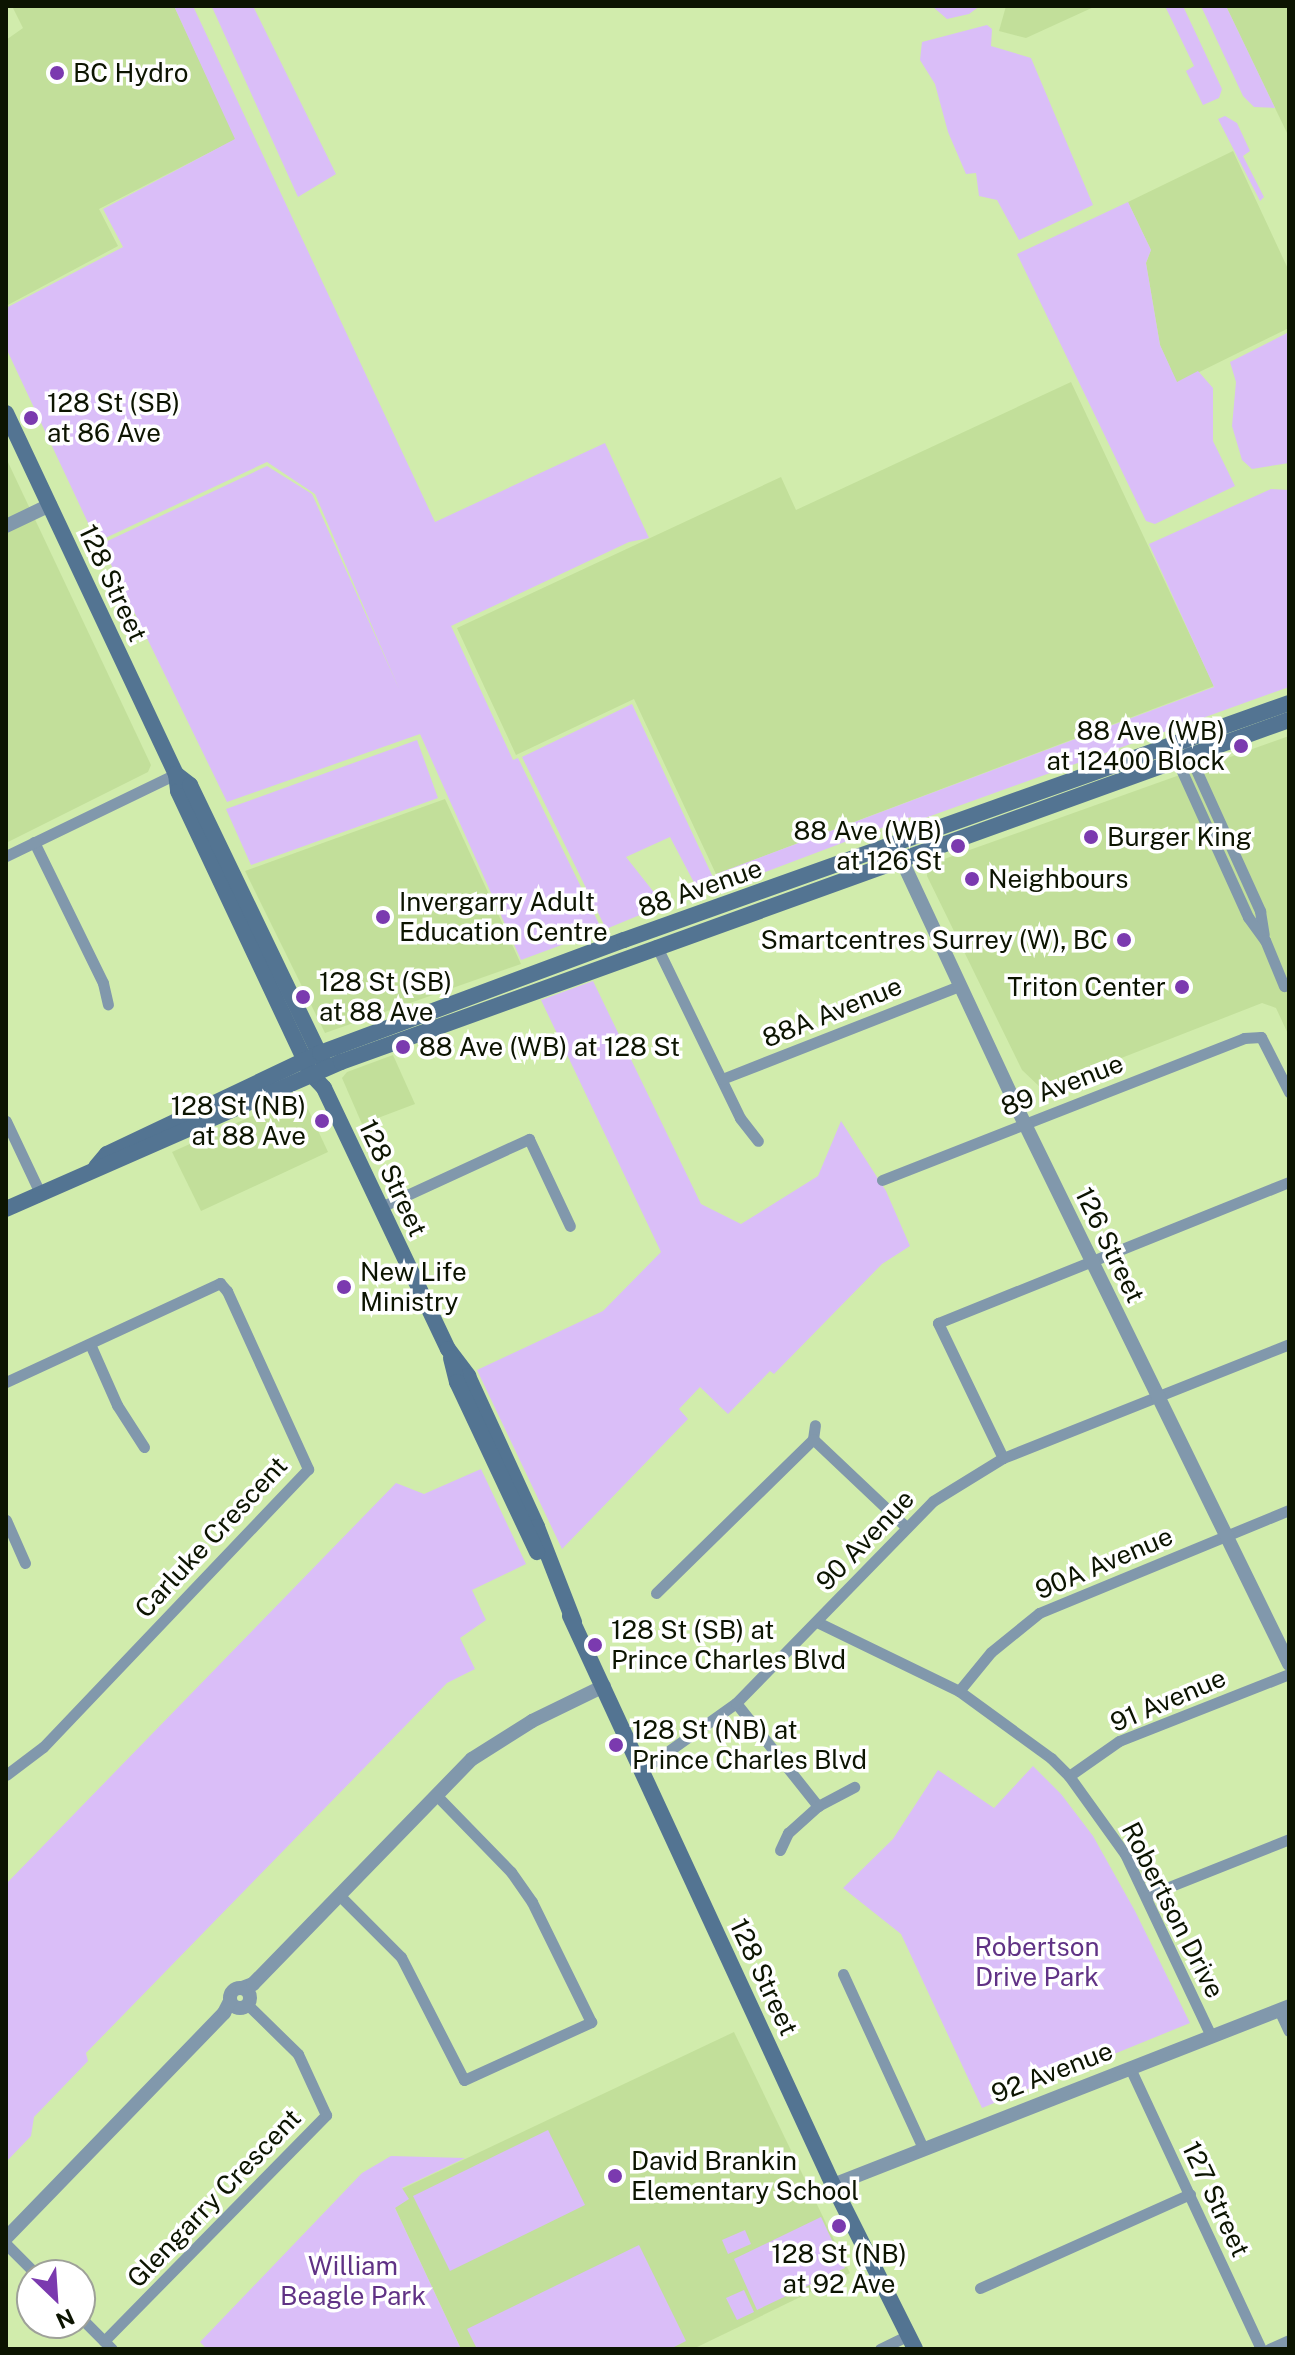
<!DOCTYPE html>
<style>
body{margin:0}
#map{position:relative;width:1295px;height:2355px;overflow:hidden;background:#d1ecac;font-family:"Public Sans",sans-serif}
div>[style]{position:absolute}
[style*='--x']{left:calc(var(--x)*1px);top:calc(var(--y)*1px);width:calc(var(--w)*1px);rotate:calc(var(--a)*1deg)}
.built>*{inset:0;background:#c2df9a}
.green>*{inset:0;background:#dabef8}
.minor>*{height:11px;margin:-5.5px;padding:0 5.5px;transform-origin:5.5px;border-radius:5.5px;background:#8198ac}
.tertiary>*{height:14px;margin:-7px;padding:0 7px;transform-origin:7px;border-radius:7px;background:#8198ac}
.tertiary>.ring{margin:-7px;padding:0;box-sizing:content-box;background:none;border:14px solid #8198ac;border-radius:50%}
.secondary>*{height:16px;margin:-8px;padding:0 8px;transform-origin:8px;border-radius:8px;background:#537492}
.dots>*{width:22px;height:22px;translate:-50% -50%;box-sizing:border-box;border:4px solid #fff;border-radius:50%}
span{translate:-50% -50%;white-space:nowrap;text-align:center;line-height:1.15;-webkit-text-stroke:7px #fff;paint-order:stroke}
.poi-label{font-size:26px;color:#0c1401}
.left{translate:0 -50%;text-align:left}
.right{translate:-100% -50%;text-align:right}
.street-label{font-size:26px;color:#0c1401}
.park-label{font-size:26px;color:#603285}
.frame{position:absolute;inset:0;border:8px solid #0c1401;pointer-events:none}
.north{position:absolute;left:16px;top:2259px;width:80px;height:80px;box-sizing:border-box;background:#fff;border:2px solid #9ea199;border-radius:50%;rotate:155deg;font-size:22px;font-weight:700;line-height:32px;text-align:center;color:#0c1401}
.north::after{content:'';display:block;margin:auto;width:28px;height:36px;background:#7b3aaf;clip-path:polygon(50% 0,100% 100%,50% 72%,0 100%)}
</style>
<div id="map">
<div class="built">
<i style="clip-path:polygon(12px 6px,174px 6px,236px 139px,99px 209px,118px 246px,6px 306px,6px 40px,23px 28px)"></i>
<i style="clip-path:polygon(1006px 6px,1096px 6px,1026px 38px,999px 31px)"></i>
<i style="clip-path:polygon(1226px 6px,1289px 6px,1289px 137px,1275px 108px)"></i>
<i style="clip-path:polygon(1233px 151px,1289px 271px,1289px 328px,1177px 383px,1160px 345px,1146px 263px,1151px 250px,1128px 202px)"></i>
<i style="clip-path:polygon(1071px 382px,1214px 686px,716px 874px,634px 699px,516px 755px,457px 628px,781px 477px,796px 510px)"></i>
<i style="clip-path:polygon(6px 458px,151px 765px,148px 772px,6px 843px)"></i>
<i style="clip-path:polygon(1289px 736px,1289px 1036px,1276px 1008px,1262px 1003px,1042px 1089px,1022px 1070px,927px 876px,928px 868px,933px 863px)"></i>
<i style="clip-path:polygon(445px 799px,521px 964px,325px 1033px,245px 871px)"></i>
<i style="clip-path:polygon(393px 1055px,415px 1104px,362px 1124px,342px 1078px,347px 1072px)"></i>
<i style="clip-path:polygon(301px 1094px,328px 1152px,201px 1211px,172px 1152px)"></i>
<i style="clip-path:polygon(734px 2032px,850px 2273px,693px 2349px,461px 2349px,389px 2195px)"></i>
</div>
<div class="green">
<i style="clip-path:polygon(174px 6px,193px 6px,435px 522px,605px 443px,649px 538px,629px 542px,451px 626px,513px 760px,518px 758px,602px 930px,521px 960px,420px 734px,227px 802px,101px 544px,267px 466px,312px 494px,400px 691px,315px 494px,267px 462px,97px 542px,6px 348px,6px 308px,123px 247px,103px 209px,235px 139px)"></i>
<i style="clip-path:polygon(253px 6px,336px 174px,298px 197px,212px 7px)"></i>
<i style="clip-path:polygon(932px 6px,980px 6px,969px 14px,947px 19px)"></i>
<i style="clip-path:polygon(1165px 6px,1183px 6px,1222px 89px,1219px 98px,1203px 105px,1186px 71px,1194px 66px)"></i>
<i style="clip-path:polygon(1201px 6px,1226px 6px,1275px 108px,1254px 107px,1243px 96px)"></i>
<i style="clip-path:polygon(987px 25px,992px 29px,991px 46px,1031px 58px,1093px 205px,1019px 240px,997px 200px,979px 196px,976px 173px,966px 174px,948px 132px,935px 84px,920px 60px,922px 42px)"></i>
<i style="clip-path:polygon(1225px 116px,1237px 123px,1250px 151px,1243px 156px,1264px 197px,1260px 201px,1218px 119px)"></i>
<i style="clip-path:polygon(1128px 202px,1151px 250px,1146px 263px,1160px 345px,1177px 382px,1198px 371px,1213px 388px,1213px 441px,1235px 486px,1155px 524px,1146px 521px,1017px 254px)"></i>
<i style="clip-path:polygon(1289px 332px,1289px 463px,1252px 469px,1242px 460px,1232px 426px,1236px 382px,1230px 362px)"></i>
<i style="clip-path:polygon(1271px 489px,1289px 490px,1289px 687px,914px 822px,911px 817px,723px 888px,716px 874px,1214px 687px,1149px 544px)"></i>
<i style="clip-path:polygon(632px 704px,718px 888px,700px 894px,670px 837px,626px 857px,664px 905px,606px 929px,522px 757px)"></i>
<i style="clip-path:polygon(417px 740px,438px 798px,251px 865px,226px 809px)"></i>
<i style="clip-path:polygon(593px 981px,701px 1204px,741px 1224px,818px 1176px,841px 1121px,886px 1191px,910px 1246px,882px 1264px,774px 1374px,770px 1371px,728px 1414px,700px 1387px,679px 1409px,688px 1419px,562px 1549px,477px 1370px,603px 1311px,661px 1252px,541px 1000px)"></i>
<i style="clip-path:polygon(481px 1469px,526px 1564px,472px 1590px,486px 1620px,460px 1638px,475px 1669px,447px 1683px,86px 2053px,88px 2061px,34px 2117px,31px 2136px,6px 2162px,6px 1884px,396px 1483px,424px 1494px)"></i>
<i style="clip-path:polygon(1033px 1766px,1061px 1794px,1093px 1836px,1135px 1911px,1190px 2023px,982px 2108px,901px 1934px,843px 1888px,893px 1839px,938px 1770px,994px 1808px)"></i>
<i style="clip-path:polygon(548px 2130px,585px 2205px,450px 2271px,413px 2196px)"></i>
<i style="clip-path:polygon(391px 2156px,465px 2158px,402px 2188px,409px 2199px,395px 2208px,461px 2349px,207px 2349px,200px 2342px,362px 2173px)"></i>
<i style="clip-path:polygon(821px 2217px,845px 2268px,757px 2310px,734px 2259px)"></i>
<i style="clip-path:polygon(745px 2230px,751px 2244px,728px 2254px,722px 2240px)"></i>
<i style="clip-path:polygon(639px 2245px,686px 2341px,670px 2349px,477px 2349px,467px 2329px)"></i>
<i style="clip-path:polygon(744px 2290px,754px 2312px,737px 2320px,726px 2298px)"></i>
</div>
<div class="minor">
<i style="--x:1188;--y:752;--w:175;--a:65.6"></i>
<i style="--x:1260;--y:911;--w:24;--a:81"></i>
<i style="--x:1175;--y:756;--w:177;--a:65.6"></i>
<i style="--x:1248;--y:917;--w:29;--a:54"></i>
<i style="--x:1265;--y:940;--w:50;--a:67.6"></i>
<i style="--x:34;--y:842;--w:157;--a:63.9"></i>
<i style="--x:103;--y:983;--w:22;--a:77"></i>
<i style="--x:6;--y:856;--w:189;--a:-25.8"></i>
<i style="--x:656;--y:945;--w:192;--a:64.1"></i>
<i style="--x:740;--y:1118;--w:29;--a:52"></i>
<i style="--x:722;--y:1079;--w:255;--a:-21.4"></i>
<i style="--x:6;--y:1121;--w:80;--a:64.7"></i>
<i style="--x:882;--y:1180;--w:389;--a:-21.4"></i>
<i style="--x:1244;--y:1038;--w:17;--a:-3"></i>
<i style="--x:1261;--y:1037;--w:62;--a:63"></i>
<i style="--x:381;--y:1207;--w:163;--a:-24.7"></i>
<i style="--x:529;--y:1139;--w:96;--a:64.8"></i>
<i style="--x:90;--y:1344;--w:67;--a:66.1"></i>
<i style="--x:117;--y:1405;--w:50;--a:57.3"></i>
<i style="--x:6;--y:1382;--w:236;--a:-24.8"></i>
<i style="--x:220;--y:1283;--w:11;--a:49"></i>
<i style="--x:227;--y:1291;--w:196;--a:65.5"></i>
<i style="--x:308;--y:1469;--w:384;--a:133.6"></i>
<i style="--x:43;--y:1747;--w:46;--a:142.9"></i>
<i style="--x:813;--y:1439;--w:14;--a:-82"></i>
<i style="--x:1003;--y:1458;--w:150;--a:-115.7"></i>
<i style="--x:938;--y:1323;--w:378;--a:-21.9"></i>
<i style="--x:6;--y:1520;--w:47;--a:66.2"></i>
<i style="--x:656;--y:1593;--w:220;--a:-44.4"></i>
<i style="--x:813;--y:1439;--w:127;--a:43.4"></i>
<i style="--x:817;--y:1622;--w:158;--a:25.9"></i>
<i style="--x:959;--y:1691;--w:114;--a:36.1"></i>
<i style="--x:1051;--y:1758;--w:25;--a:45"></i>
<i style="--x:1069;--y:1776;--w:96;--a:54.3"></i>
<i style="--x:1125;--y:1854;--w:201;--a:64.7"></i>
<i style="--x:959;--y:1691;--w:50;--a:-50.6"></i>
<i style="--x:991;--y:1652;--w:62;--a:-39.1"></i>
<i style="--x:1039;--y:1613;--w:270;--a:-22.4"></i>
<i style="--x:736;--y:1703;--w:132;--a:51.5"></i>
<i style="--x:642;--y:1770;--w:115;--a:-35.5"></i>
<i style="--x:736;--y:1703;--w:282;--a:-45.7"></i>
<i style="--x:933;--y:1501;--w:82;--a:-31.6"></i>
<i style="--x:1003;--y:1458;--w:308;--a:-21.7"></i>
<i style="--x:1069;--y:1776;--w:61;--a:-35"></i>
<i style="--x:1119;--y:1741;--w:183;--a:-21.5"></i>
<i style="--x:780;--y:1850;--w:19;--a:-65"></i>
<i style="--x:788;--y:1833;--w:40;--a:-42"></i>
<i style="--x:818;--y:1806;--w:41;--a:-27.8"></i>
<i style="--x:340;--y:1896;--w:86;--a:45"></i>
<i style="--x:401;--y:1957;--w:138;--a:62.9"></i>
<i style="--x:464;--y:2080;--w:140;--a:-24.5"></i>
<i style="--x:591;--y:2022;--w:134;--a:-116.2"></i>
<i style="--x:532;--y:1902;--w:37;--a:-125"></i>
<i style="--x:511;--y:1872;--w:106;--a:-134.2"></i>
<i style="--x:1146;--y:1896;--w:154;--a:-21.7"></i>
<i style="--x:843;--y:1974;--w:192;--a:65.3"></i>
<i style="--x:1279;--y:2010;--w:23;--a:65"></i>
<i style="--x:1130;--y:2068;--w:310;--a:65"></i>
<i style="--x:6;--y:2244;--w:44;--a:45"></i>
<i style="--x:980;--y:2288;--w:230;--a:-24.1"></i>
<i style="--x:80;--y:2317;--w:45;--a:45"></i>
<i style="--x:104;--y:2341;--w:317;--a:-45.5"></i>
<i style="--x:326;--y:2115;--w:67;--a:-114.7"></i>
<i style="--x:298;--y:2054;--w:70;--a:-135.6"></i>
<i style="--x:880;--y:2349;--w:32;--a:-26"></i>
<i style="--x:1269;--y:2349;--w:22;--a:-24"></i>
</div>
<div class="tertiary">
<i style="--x:6;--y:526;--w:49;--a:-25.5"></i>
<i style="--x:897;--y:850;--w:287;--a:65"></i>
<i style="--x:1018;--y:1110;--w:617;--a:63.93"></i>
<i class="ring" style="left:230px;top:1988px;width:6px;height:6px"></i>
<i style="--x:242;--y:1988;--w:12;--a:-20"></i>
<i style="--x:253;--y:1984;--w:314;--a:-45.8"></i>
<i style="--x:472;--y:1759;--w:71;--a:-32.3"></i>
<i style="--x:532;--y:1721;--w:80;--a:-25.9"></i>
<i style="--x:833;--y:2185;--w:490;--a:-21.4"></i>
<i style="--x:6;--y:2238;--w:313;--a:-45.9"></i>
<i style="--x:224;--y:2013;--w:13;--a:-63"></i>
</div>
<div class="secondary">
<i style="--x:6;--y:413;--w:399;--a:64.8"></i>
<i style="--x:176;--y:774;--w:17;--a:83"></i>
<i style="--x:178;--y:791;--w:313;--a:64.8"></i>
<i style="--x:311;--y:1074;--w:19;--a:47"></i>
<i style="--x:324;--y:1088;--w:289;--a:64.6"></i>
<i style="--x:448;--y:1349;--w:34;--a:53"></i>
<i style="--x:468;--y:1376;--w:166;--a:65.4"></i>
<i style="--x:537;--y:1527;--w:102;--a:68.7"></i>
<i style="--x:176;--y:774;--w:18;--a:38"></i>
<i style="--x:190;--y:785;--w:309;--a:64.3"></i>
<i style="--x:96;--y:1167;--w:17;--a:-50"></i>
<i style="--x:107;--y:1154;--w:236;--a:-25.4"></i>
<i style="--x:320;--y:1053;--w:324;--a:-20.4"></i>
<i style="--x:624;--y:940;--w:706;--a:-19.62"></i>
<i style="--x:6;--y:1209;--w:366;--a:-23.7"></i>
<i style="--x:341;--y:1062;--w:1008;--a:-19.84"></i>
<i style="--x:451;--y:1358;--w:25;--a:76"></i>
<i style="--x:457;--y:1382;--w:188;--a:64.8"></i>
<i style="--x:570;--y:1616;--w:627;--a:65.19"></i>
<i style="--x:833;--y:2185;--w:183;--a:63.4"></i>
</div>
<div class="dots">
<i style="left:57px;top:73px;background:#7b3aaf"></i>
<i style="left:31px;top:418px;background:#7b3aaf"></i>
<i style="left:1241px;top:746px;background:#7b3aaf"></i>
<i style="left:1091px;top:837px;background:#7b3aaf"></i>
<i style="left:958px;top:846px;background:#7b3aaf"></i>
<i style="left:972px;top:879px;background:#7b3aaf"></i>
<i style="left:383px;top:917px;background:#7b3aaf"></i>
<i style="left:1124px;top:940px;background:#7b3aaf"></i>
<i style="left:1182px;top:987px;background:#7b3aaf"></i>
<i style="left:303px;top:997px;background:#7b3aaf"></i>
<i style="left:403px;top:1047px;background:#7b3aaf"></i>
<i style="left:322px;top:1121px;background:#7b3aaf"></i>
<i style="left:344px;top:1287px;background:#7b3aaf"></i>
<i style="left:595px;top:1645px;background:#7b3aaf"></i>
<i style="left:616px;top:1745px;background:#7b3aaf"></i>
<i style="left:615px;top:2176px;background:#7b3aaf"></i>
<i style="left:839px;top:2226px;background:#7b3aaf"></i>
</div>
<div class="poi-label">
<span class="left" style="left:73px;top:73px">BC Hydro</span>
<span class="left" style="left:47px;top:418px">128 St (SB)<br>at 86 Ave</span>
<span class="right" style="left:1225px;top:746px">88 Ave (WB)<br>at 12400 Block</span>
<span class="right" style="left:942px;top:846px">88 Ave (WB)<br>at 126 St</span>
<span class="left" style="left:1107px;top:837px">Burger King</span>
<span class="left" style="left:988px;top:879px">Neighbours</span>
<span class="left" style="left:399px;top:917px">Invergarry Adult<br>Education Centre</span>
<span class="right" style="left:1108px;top:940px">Smartcentres Surrey (W), BC</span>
<span class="left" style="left:319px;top:997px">128 St (SB)<br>at 88 Ave</span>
<span class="right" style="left:1166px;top:987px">Triton Center</span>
<span class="left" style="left:419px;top:1047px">88 Ave (WB) at 128 St</span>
<span class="right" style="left:306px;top:1121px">128 St (NB)<br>at 88 Ave</span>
<span class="left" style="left:360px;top:1287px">New Life<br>Ministry</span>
<span class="left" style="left:611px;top:1645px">128 St (SB) at<br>Prince Charles Blvd</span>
<span class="left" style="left:632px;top:1745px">128 St (NB) at<br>Prince Charles Blvd</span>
<span class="left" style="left:631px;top:2176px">David Brankin<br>Elementary School</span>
<span style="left:839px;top:2269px">128 St (NB)<br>at 92 Ave</span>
</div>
<div class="street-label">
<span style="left:113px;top:583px;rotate:65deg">128 Street</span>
<span style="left:700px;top:888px;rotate:-19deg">88 Avenue</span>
<span style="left:832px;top:1012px;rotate:-22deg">88A Avenue</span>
<span style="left:1062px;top:1085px;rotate:-21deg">89 Avenue</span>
<span style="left:393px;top:1178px;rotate:65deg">128 Street</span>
<span style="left:1110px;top:1245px;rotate:64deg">126 Street</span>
<span style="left:211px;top:1537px;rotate:-47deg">Carluke Crescent</span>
<span style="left:865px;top:1540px;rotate:-46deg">90 Avenue</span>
<span style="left:1104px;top:1563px;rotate:-23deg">90A Avenue</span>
<span style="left:1168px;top:1700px;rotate:-23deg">91 Avenue</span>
<span style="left:1173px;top:1910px;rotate:63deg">Robertson Drive</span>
<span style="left:764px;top:1977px;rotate:65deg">128 Street</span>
<span style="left:1052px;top:2072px;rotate:-21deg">92 Avenue</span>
<span style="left:214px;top:2198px;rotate:-46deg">Glengarry Crescent</span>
<span style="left:1216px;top:2199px;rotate:65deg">127 Street</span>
</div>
<div class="park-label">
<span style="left:1037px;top:1962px">Robertson<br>Drive Park</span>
<span style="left:353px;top:2281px">William<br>Beagle Park</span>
</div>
<div class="frame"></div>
<div class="north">N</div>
</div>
